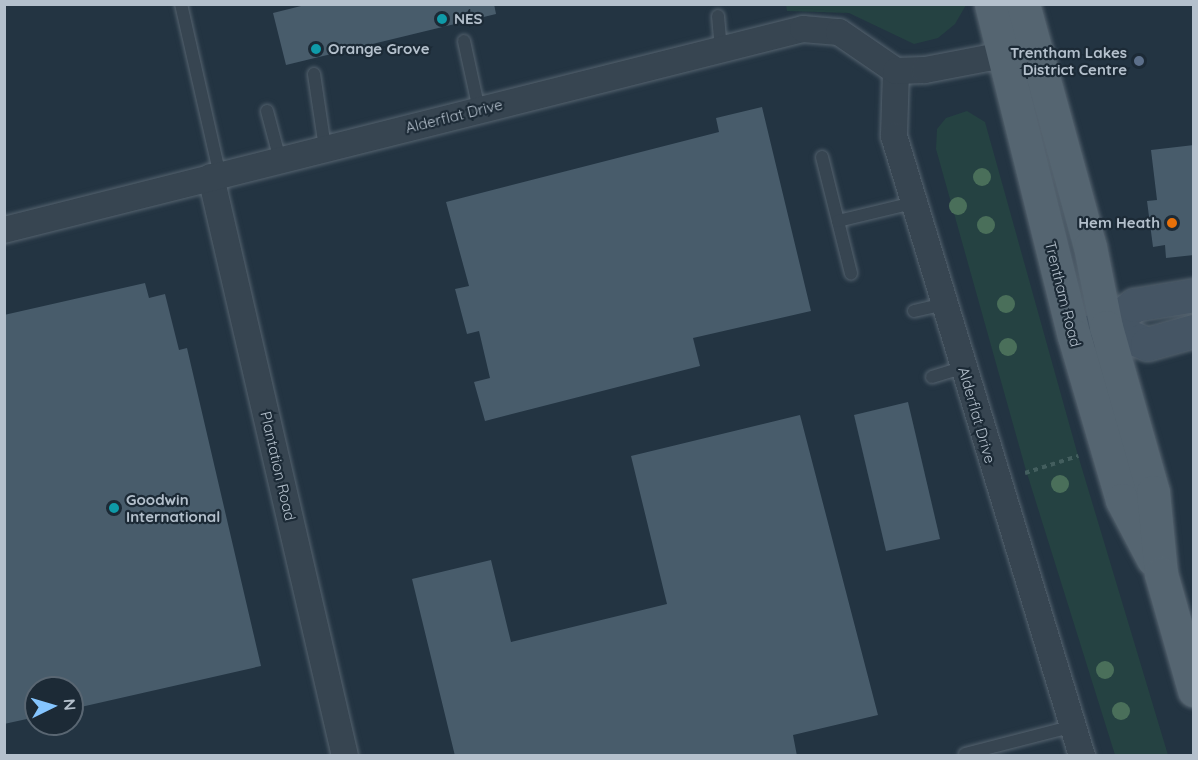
<!DOCTYPE html>
<style>
body{margin:0}
#map{position:relative;width:1198px;height:760px;overflow:hidden;background:#233442;font-family:Quicksand,sans-serif}
div>[style]{position:absolute}
[style*='--x']{left:calc(var(--x)*1px);top:calc(var(--y)*1px);width:calc(var(--w)*1px);rotate:calc(var(--a)*1deg)}
.green>*{inset:0;background:#254242}
.building>*{inset:0;background:#485c6b}
.path>*{height:4px;margin-top:-2px;transform-origin:0;background:repeating-linear-gradient(90deg,#435e5e 0 4.5px,transparent 0 9px)}
.roads{filter:drop-shadow(0 0 2px #55636f) drop-shadow(0 0 2px #55636f)}
.lane>*{height:12px;margin:-6px;padding:0 6px;transform-origin:6px;border-radius:6px;background:#374551}
.street>*{height:26px;margin:-13px;padding:0 13px;transform-origin:13px;border-radius:13px;background:#374551}
.secondary>*{height:33px;margin:-16.5px;padding:0 16.5px;transform-origin:16.5px;border-radius:16.5px;background:#455564}
.primary>*{height:33px;margin:-16.5px;padding:0 16.5px;transform-origin:16.5px;border-radius:16.5px;background:#556571}
.trees>*{width:18px;height:18px;margin:-9px;border-radius:50%;background:#4a6f5a}
.dots>*{width:16px;height:16px;translate:-50% -50%;box-sizing:border-box;border:3px solid #1c2a36;border-radius:50%}
span{translate:-50% -50%;white-space:nowrap;text-align:center;line-height:1.15;-webkit-text-stroke:4.5px #1c2a36;paint-order:stroke}
.poi-label{font-size:15px;color:#b4c0cc;font-weight:700}
.left{translate:0 -50%;text-align:left}
.right{translate:-100% -50%;text-align:right}
.street-label{font-size:15px;color:#b4c0cc}
.frame{position:absolute;inset:0;border:6px solid #b4c0cc;pointer-events:none}
.north{position:absolute;left:24px;top:676px;width:60px;height:60px;box-sizing:border-box;background:#1c2a36;border:2px solid #596672;border-radius:50%;rotate:85deg;font-size:16px;font-weight:700;line-height:24px;text-align:center;color:#b4c0cc}
.north::after{content:'';display:block;margin:auto;width:21px;height:27px;background:#85c5ff;clip-path:polygon(50% 0,100% 100%,50% 72%,0 100%)}
</style>
<div id="map">
<div class="green">
<i style="clip-path:polygon(786px 5px,966px 4px,966px 5px,955px 24px,938px 38px,914px 44px,849px 13px,787px 11px)"></i>
<i style="clip-path:polygon(967px 111px,985px 122px,1077px 452px,1168px 755px,1115px 755px,1025px 467px,936px 149px,937px 129px,946px 118px)"></i>
</div>
<div class="building">
<i style="clip-path:polygon(309px 4px,494px 4px,496px 14px,286px 65px,273px 13px)"></i>
<i style="clip-path:polygon(762px 107px,811px 311px,693px 338px,700px 366px,485px 421px,474px 382px,490px 378px,479px 331px,467px 334px,455px 289px,469px 286px,446px 202px,719px 132px,716px 118px)"></i>
<i style="clip-path:polygon(1194px 145px,1194px 255px,1166px 258px,1165px 245px,1153px 247px,1147px 201px,1157px 200px,1151px 150px)"></i>
<i style="clip-path:polygon(145px 283px,149px 298px,165px 294px,179px 350px,187px 348px,261px 666px,72px 709px,72px 688px,36px 688px,36px 717px,4px 724px,4px 315px)"></i>
<i style="clip-path:polygon(908px 402px,940px 539px,886px 551px,854px 415px)"></i>
<i style="clip-path:polygon(800px 415px,878px 715px,793px 735px,797px 756px,455px 756px,412px 579px,491px 560px,511px 642px,667px 604px,631px 456px)"></i>
</div>
<div class="path">
<i style="--x:1025;--y:473;--w:56;--a:-17.8"></i>
</div>
<div class="roads">
<div class="lane">
<i style="--x:181;--y:4;--w:175;--a:77.2"></i>
<i style="--x:718;--y:16;--w:33;--a:85"></i>
<i style="--x:464;--y:41;--w:71;--a:77.7"></i>
<i style="--x:314;--y:74;--w:75;--a:81.5"></i>
<i style="--x:267;--y:111;--w:51;--a:75.1"></i>
<i style="--x:822;--y:157;--w:120;--a:76"></i>
<i style="--x:838;--y:221;--w:77;--a:-13.5"></i>
<i style="--x:914;--y:311;--w:32;--a:-13"></i>
<i style="--x:932;--y:377;--w:34;--a:-17"></i>
<i style="--x:965;--y:754;--w:113;--a:-14.4"></i>
</div>
<div class="street">
<i style="--x:896;--y:71;--w:65;--a:91.8"></i>
<i style="--x:894;--y:136;--w:648;--a:73.13"></i>
<i style="--x:211;--y:177;--w:594;--a:76.97"></i>
<i style="--x:4;--y:230;--w:824;--a:-14.12"></i>
<i style="--x:803;--y:29;--w:36;--a:5"></i>
<i style="--x:839;--y:32;--w:69;--a:34.4"></i>
<i style="--x:896;--y:71;--w:29;--a:-2"></i>
<i style="--x:925;--y:70;--w:80;--a:-10.8"></i>
</div>
<div class="secondary">
<i style="--x:1106;--y:327;--w:44;--a:22.5"></i>
<i style="--x:1147;--y:344;--w:49;--a:-15.5"></i>
<i style="--x:1081;--y:334;--w:26;--a:-16"></i>
<i style="--x:1106;--y:327;--w:36;--a:-38"></i>
<i style="--x:1134;--y:305;--w:61;--a:-9.5"></i>
</div>
<div class="primary">
<i style="--x:991;--y:4;--w:342;--a:76"></i>
<i style="--x:1074;--y:336;--w:171;--a:73.7"></i>
<i style="--x:1122;--y:500;--w:67;--a:62.3"></i>
<i style="--x:1023;--y:4;--w:252;--a:74.6"></i>
<i style="--x:1090;--y:247;--w:82;--a:78.7"></i>
<i style="--x:1106;--y:327;--w:172;--a:74.1"></i>
<i style="--x:1153;--y:492;--w:82;--a:84.4"></i>
<i style="--x:1161;--y:574;--w:121;--a:74.1"></i>
</div>
</div>
<div class="trees">
<i style="left:982px;top:177px"></i>
<i style="left:958px;top:206px"></i>
<i style="left:986px;top:225px"></i>
<i style="left:1006px;top:304px"></i>
<i style="left:1008px;top:347px"></i>
<i style="left:1060px;top:484px"></i>
<i style="left:1105px;top:670px"></i>
<i style="left:1121px;top:711px"></i>
</div>
<div class="dots">
<i style="left:442px;top:19px;background:#0f9aa8"></i>
<i style="left:316px;top:49px;background:#0f9aa8"></i>
<i style="left:1139px;top:61px;background:#5c6f8a"></i>
<i style="left:1172px;top:223px;background:#e8710a"></i>
<i style="left:114px;top:508px;background:#0f9aa8"></i>
</div>
<div class="poi-label">
<span class="left" style="left:454px;top:19px">NES</span>
<span class="left" style="left:328px;top:49px">Orange Grove</span>
<span class="right" style="left:1127px;top:61px">Trentham Lakes<br>District Centre</span>
<span class="right" style="left:1160px;top:223px">Hem Heath</span>
<span class="left" style="left:126px;top:508px">Goodwin<br>International</span>
</div>
<div class="street-label">
<span style="left:454px;top:116px;rotate:-14deg">Alderflat Drive</span>
<span style="left:1063px;top:294px;rotate:76deg">Trentham Road</span>
<span style="left:977px;top:415px;rotate:74deg">Alderflat Drive</span>
<span style="left:278px;top:466px;rotate:77deg">Plantation Road</span>
</div>
<div class="frame"></div>
<div class="north">N</div>
</div>
